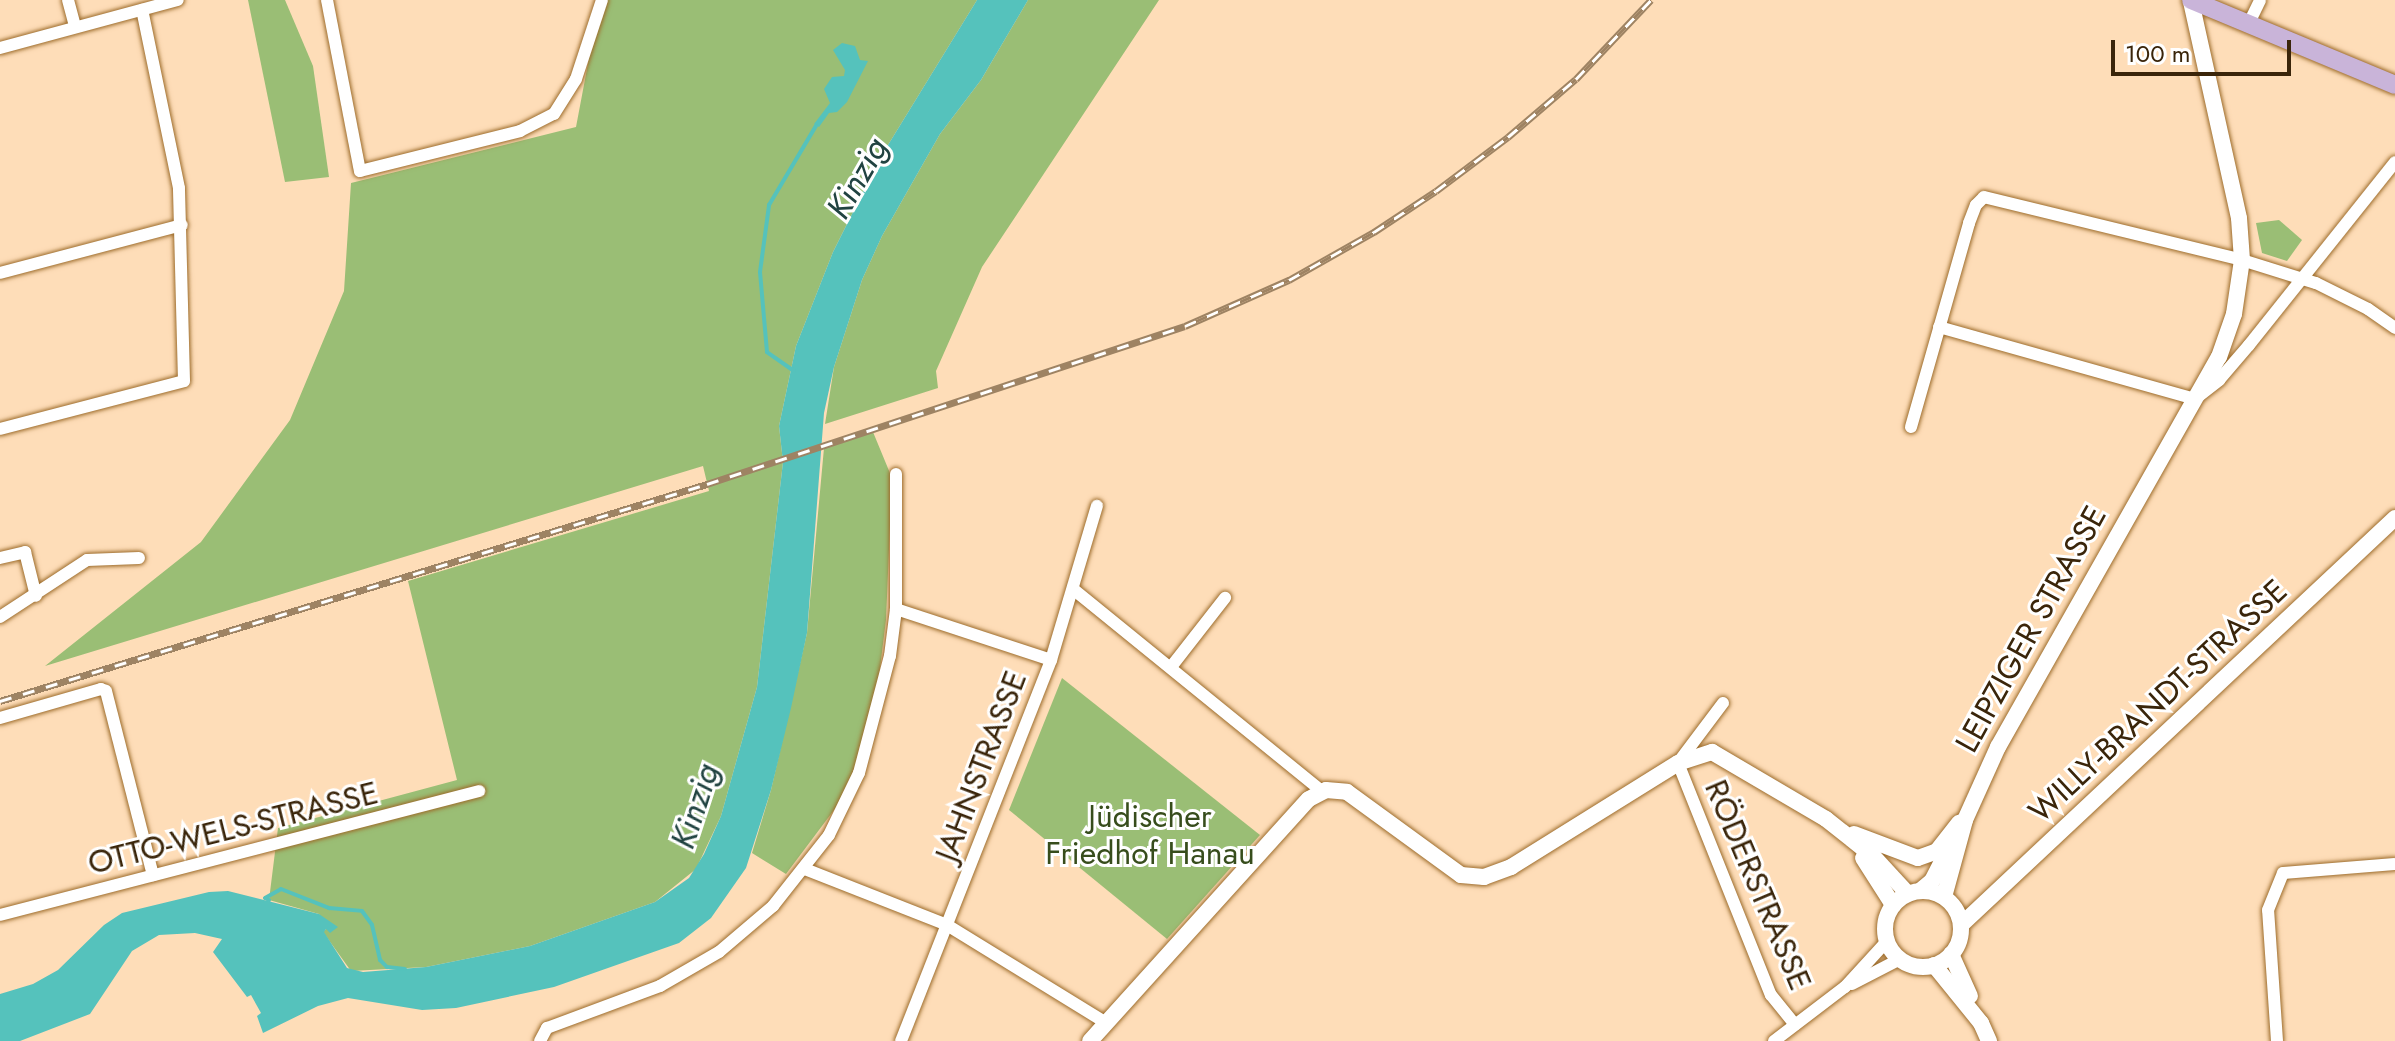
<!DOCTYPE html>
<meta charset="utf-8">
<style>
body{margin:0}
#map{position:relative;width:2395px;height:1041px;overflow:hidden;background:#feddb8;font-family:Jost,sans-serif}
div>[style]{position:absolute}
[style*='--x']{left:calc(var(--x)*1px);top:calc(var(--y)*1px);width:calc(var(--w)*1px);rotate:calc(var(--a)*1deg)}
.green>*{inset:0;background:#9abe75}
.water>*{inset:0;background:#55c2bc}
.stream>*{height:4px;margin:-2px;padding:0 2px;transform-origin:2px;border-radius:2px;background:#55c2bc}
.roads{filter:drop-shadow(0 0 2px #9d6c2b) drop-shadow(0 0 2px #9d6c2b)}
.street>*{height:12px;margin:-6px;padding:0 6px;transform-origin:6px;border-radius:6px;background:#fff}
.secondary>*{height:16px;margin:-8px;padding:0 8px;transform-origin:8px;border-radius:8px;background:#fff}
.secondary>.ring{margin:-8px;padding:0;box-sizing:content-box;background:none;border:16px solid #fff;border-radius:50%}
.primary>*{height:18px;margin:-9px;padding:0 9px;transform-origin:9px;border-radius:9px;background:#c9b4d9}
.rail>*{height:7px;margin-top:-3.5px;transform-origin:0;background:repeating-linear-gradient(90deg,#fff 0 12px,#9e8363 0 24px);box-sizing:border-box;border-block:2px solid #9e8363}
span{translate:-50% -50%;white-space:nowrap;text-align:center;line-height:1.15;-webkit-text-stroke:6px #fff;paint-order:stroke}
.street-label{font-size:32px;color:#3a250a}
.park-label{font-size:32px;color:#374d1c}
.water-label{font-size:34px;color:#214341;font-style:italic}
.scale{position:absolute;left:2111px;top:40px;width:180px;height:36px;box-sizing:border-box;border:4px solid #3a250a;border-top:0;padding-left:10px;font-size:24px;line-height:28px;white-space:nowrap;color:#3a250a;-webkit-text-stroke:6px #fff;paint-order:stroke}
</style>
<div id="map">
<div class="green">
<i style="clip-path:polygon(248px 0,285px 0,313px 66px,329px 177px,285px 182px)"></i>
<i style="clip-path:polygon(600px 0,977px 0,880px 158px,833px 252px,796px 346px,779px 426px,783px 462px,757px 687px,721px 816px,696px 869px,655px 902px,530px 946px,426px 967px,351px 971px,323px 932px,326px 929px,319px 914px,269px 900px,278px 828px,457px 780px,408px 581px,709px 491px,703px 466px,45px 666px,201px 542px,290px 420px,344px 291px,351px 183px,576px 127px)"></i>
<i style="clip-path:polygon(1028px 0,1159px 0,982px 267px,936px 371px,938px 388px,825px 424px,834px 367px,862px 280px,882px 236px,940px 134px,981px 80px)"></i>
<i style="clip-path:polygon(2279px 220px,2302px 240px,2287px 261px,2262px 253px,2256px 223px)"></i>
<i style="clip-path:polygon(873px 432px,892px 478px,886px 620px,877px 692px,859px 759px,840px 802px,786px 874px,752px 853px,771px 790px,807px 633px,824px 448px)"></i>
<i style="clip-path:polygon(1062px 678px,1260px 835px,1167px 939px,1009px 810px)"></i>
</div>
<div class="water">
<i style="clip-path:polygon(977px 0,1028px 0,981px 80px,940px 134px,882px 236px,862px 280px,834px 367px,824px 413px,807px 633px,791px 708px,771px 790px,746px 868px,711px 918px,679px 943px,554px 987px,456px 1008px,422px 1010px,348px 998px,318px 1006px,263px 1033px,257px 1016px,261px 1013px,251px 995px,247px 997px,213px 952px,222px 939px,195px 933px,159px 935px,132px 951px,90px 1014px,20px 1041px,0 1041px,0 994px,33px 984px,58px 970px,104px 925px,122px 913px,209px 892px,228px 891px,319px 914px,338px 927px,330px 933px,326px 929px,324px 932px,347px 968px,363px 972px,426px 967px,530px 946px,655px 902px,689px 878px,704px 854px,721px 816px,757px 687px,783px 462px,779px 426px,796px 346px,833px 252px,880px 158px)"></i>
<i style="clip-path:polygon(842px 43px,855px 46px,860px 60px,868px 61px,847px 102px,837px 112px,829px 113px,819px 127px,814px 124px,830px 103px,824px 89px,832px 77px,844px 76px,845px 70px,833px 50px)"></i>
</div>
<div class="stream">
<i style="--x:794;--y:371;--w:33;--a:-145"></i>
<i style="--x:767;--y:352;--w:80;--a:-95"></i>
<i style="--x:760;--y:272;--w:68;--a:-82.3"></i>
<i style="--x:769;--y:205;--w:92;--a:-59.3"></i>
<i style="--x:269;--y:900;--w:4;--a:-153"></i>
<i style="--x:265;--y:898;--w:18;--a:-29"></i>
<i style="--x:281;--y:889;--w:52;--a:21.6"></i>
<i style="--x:329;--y:908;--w:33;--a:5"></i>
<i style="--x:362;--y:911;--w:17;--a:54"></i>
<i style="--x:372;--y:925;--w:36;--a:77"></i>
<i style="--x:380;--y:960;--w:10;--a:45"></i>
<i style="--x:387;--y:967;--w:18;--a:6"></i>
</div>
<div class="roads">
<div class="street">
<i style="--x:68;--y:0;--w:28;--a:75"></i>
<i style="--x:327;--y:0;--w:174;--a:79.1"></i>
<i style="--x:360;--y:171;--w:165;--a:-14"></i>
<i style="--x:520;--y:131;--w:38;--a:-27"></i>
<i style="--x:554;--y:114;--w:41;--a:-57.8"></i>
<i style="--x:576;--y:79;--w:83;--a:-71.8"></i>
<i style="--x:2249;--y:23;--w:25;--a:-64"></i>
<i style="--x:0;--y:48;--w:184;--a:-15.1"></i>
<i style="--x:0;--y:273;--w:188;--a:-14.8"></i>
<i style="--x:1939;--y:327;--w:266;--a:15.7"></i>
<i style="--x:2195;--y:399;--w:31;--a:-38"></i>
<i style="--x:2219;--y:380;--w:46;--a:-49.4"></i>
<i style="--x:2249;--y:345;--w:234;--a:-51.4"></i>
<i style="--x:1911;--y:427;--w:212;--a:-74.1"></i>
<i style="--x:1969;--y:223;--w:19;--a:-69"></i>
<i style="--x:1976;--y:205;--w:11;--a:-45"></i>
<i style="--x:1984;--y:197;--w:266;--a:13.7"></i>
<i style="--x:2242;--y:260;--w:77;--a:17.3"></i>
<i style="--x:2316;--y:283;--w:58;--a:26.6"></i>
<i style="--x:2368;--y:309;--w:33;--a:35"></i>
<i style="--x:0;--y:429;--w:190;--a:-14.6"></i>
<i style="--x:184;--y:381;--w:193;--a:-91.5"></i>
<i style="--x:179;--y:188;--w:182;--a:-101.7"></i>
<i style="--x:0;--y:558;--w:26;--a:-13"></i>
<i style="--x:25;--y:552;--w:45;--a:76"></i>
<i style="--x:1073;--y:589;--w:321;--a:39.1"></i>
<i style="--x:896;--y:609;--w:163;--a:18.2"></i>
<i style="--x:0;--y:617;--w:104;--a:-33.2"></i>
<i style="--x:87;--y:560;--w:52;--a:-2.2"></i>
<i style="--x:1171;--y:667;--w:88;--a:-52"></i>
<i style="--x:1723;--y:703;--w:75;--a:126.9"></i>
<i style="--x:1678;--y:763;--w:250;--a:68.2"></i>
<i style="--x:1771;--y:995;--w:38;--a:51"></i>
<i style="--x:0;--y:718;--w:105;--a:-16"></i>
<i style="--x:101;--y:689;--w:5;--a:22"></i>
<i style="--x:106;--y:691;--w:190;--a:75.7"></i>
<i style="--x:805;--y:869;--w:153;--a:21.5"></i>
<i style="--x:947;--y:925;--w:187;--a:31.6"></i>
<i style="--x:0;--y:915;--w:495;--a:-14.5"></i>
<i style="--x:1852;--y:984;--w:54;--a:-27.5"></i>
<i style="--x:540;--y:1041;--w:15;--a:-62"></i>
<i style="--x:547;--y:1028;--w:121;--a:-20.4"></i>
<i style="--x:660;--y:986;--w:68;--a:-30"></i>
<i style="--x:719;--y:952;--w:71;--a:-40.4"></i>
<i style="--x:773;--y:906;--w:90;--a:-51.7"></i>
<i style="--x:829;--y:835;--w:69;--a:-64.2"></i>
<i style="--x:859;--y:773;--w:121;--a:-75.2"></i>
<i style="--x:890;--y:656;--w:47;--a:-82.7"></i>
<i style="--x:896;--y:609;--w:135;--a:-90"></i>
<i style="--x:901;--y:1041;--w:409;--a:-68.5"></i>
<i style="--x:1051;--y:660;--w:161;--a:-73.4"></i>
<i style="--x:1774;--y:1041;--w:89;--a:-37.3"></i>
<i style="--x:1845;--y:987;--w:62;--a:-47.6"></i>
<i style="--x:2277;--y:1041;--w:131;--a:-93.9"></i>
<i style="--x:2268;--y:910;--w:40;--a:-68"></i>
<i style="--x:2283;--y:873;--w:112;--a:-4.6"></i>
</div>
<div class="secondary">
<i style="--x:1854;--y:834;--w:68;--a:20.6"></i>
<i style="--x:1918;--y:858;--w:20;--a:-20"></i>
<i style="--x:1937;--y:851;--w:36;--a:-52"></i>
<i style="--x:1863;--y:858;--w:56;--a:57.4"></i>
<i style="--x:1920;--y:891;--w:16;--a:-40"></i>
<i style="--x:1932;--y:881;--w:36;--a:-63"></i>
<i class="ring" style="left:1885px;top:891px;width:60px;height:60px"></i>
<i style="--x:1944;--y:897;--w:80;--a:-74.7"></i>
<i style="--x:1965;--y:820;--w:80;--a:-65.7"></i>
<i style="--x:1998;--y:747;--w:448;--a:-60.5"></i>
<i style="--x:2219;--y:357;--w:46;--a:-70.8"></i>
<i style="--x:2234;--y:314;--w:55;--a:-81.6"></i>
<i style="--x:2242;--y:260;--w:42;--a:-94.1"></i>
<i style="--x:2239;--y:218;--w:221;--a:-102.5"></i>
<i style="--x:1961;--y:925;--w:595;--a:-43.16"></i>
<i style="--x:1951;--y:954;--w:46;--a:65.7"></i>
<i style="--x:1934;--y:965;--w:75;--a:51"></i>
<i style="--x:1981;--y:1023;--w:20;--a:66"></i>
<i style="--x:1090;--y:1041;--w:326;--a:-47.9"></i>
<i style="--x:1309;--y:799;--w:19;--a:-28"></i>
<i style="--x:1326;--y:790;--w:21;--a:5"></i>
<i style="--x:1347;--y:792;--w:141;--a:36.1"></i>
<i style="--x:1461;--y:875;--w:23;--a:5"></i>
<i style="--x:1484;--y:877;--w:29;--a:-20"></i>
<i style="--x:1511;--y:867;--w:197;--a:-31.9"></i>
<i style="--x:1678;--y:763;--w:36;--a:-18"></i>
<i style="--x:1712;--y:752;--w:132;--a:30.4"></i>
<i style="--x:1826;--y:819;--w:61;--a:38.4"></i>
<i style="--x:1874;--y:857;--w:50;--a:47.4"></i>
</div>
<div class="primary">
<i style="--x:2191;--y:0;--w:221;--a:22.6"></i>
</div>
</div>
<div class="rail">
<i style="--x:0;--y:701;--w:740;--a:-17.06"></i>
<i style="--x:707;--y:484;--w:503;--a:-18.29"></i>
<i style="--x:1185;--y:326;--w:114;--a:-23.9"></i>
<i style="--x:1289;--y:280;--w:98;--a:-29.5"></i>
<i style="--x:1374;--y:232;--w:74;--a:-33.5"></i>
<i style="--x:1436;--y:191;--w:90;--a:-36.9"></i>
<i style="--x:1508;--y:137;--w:89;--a:-40.5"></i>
<i style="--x:1576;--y:79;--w:109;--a:-46.5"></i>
</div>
<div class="street-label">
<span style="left:2031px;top:629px;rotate:-61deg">LEIPZIGER STRASSE</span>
<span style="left:2158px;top:701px;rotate:-43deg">WILLY-BRANDT-STRASSE</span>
<span style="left:981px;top:766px;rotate:-69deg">JAHNSTRASSE</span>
<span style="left:233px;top:828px;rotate:-14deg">OTTO-WELS-STRASSE</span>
<span style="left:1758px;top:885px;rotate:67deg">RÖDERSTRASSE</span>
</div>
<div class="park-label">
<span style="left:1150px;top:835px">Jüdischer<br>Friedhof Hanau</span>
</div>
<div class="water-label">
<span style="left:857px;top:178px;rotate:-60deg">Kinzig</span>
<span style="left:695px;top:806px;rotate:-72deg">Kinzig</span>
</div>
<div class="scale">100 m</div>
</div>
